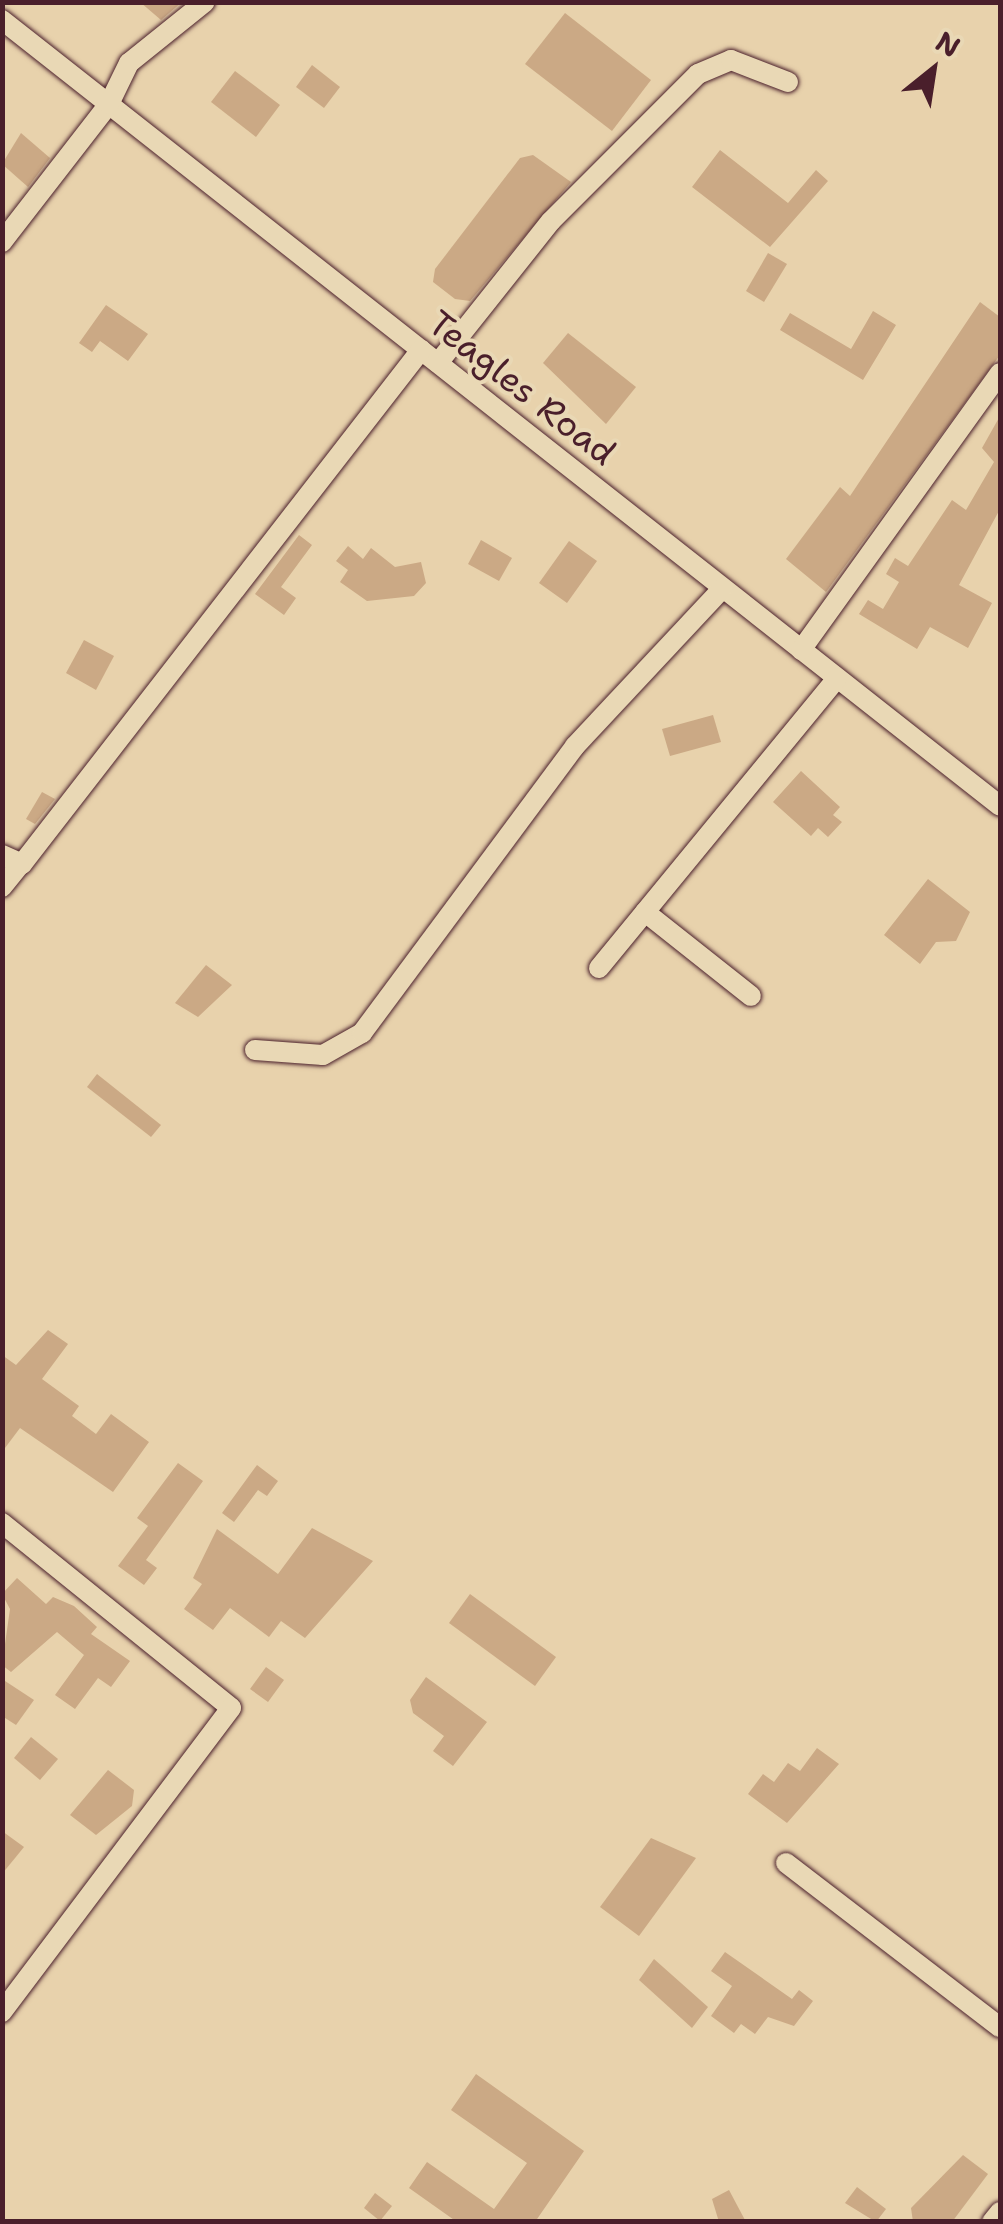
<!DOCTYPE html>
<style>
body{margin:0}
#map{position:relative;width:1003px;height:2224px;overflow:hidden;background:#e8d2ac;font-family:"Shantell Sans",sans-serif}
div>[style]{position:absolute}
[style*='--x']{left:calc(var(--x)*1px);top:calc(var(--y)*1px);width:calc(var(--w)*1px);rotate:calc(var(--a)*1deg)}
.building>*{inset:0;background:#cba985}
.roads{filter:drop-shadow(0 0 2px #4a1f2b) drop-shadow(0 0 2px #4a1f2b)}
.street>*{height:20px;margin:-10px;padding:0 10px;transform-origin:10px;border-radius:10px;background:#e9d8b5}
span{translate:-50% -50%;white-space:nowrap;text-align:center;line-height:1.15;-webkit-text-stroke:8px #e9d8b5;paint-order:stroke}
.street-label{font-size:35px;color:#4a1f2b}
.frame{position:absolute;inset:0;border:5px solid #4a1f2b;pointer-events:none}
.north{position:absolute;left:883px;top:20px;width:100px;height:100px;-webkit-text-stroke:8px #e9d8b5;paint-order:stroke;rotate:30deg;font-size:28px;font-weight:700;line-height:40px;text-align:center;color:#4a1f2b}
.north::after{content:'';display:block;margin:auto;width:35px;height:45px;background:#4a1f2b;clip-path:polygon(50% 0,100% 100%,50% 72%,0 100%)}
</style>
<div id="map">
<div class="building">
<i style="clip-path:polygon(140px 2px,182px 2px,161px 20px)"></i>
<i style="clip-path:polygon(565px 13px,651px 80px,612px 131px,525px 64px)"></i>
<i style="clip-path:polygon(312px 65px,340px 87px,324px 108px,296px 87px)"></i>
<i style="clip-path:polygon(235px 71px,280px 105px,256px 137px,211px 102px)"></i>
<i style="clip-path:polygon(21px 133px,50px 158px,28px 187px,2px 164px)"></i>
<i style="clip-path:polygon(720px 150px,788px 203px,816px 170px,828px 181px,770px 247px,692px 187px)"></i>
<i style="clip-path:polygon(533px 155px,571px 182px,470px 301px,455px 299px,433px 282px,435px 269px,520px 158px)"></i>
<i style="clip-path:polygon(768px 253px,787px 264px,764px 302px,746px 291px)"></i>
<i style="clip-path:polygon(980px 302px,1000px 317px,1000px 355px,826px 592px,786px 559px,840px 487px,850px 496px)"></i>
<i style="clip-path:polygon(106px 305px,148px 334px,128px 361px,100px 341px,92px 352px,79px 343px)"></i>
<i style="clip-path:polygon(873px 311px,896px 325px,863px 380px,780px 330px,790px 313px,851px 349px)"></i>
<i style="clip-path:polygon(568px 333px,636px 387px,606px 424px,543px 363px)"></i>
<i style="clip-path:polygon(1000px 416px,1000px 509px,959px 585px,992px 603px,968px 648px,930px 627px,917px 649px,859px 614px,868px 600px,883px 609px,899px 582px,886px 574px,895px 558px,908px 566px,952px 500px,966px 510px,994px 462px,982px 448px)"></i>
<i style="clip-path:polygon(299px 535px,312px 545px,281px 587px,296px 598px,284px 615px,255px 594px)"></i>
<i style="clip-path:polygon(481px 540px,512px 558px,499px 581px,468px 564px)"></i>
<i style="clip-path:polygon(569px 541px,597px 561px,567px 603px,539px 583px)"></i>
<i style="clip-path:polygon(348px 546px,363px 559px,371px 548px,395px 567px,421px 562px,426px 583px,414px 596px,367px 601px,340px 582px,348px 570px,336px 561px)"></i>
<i style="clip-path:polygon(84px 640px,114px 656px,96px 690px,66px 673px)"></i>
<i style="clip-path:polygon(713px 715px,721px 742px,670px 756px,662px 729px)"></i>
<i style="clip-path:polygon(801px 771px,840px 807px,833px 815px,842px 822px,828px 837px,818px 828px,811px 836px,773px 802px)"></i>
<i style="clip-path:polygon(42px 792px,55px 799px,35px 824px,26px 819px)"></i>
<i style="clip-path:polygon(928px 879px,970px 912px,956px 941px,936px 942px,920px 964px,884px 935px)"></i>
<i style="clip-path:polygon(206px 965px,232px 985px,198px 1017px,175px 1003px)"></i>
<i style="clip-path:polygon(97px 1074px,161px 1125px,151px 1137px,87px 1087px)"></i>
<i style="clip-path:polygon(48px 1330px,68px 1344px,42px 1379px,79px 1406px,72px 1416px,96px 1434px,111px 1414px,149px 1442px,113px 1492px,20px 1428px,2px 1452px,2px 1355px,16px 1365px)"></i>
<i style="clip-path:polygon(178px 1463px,203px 1481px,146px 1560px,157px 1568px,144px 1585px,118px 1566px,148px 1526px,137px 1518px)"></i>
<i style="clip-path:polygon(257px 1465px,278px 1481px,267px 1496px,258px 1490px,234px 1522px,222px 1513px)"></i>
<i style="clip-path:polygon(312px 1528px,373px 1561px,305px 1638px,281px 1621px,269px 1637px,230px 1608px,213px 1630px,184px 1609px,202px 1584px,193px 1578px,217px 1529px,278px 1574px)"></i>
<i style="clip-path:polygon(17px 1578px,46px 1604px,53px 1597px,74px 1606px,97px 1627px,91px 1634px,130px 1661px,111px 1687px,98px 1678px,75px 1709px,55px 1695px,84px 1655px,57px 1632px,11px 1672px,2px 1665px,10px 1609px,2px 1594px)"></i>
<i style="clip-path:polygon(470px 1594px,556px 1657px,535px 1686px,449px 1623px)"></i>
<i style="clip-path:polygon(266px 1667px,284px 1680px,268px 1702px,250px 1689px)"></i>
<i style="clip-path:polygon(426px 1677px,487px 1722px,453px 1766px,433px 1751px,444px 1736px,413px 1713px,410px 1700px)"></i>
<i style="clip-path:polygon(2px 1679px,34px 1700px,16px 1725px,2px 1716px)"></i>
<i style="clip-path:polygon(31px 1737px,58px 1759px,40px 1780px,14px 1758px)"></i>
<i style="clip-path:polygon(817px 1748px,839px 1764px,787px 1823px,748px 1794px,763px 1774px,774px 1782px,788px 1763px,800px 1771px)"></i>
<i style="clip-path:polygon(108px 1770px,134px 1790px,132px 1806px,96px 1835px,70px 1815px)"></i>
<i style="clip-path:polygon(2px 1831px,24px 1847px,2px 1874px)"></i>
<i style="clip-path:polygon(651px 1838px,696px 1858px,639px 1936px,600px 1907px)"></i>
<i style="clip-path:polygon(725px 1952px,792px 1999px,799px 1990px,813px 2001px,794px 2026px,768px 2017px,755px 2034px,741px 2024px,734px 2033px,711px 2016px,732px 1986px,711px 1971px)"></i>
<i style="clip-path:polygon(654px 1959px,708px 2007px,692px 2028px,639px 1980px)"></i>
<i style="clip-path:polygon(476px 2074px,584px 2151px,535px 2222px,457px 2222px,409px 2188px,427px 2162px,494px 2209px,527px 2163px,451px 2110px)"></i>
<i style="clip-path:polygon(963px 2155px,988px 2174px,952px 2222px,913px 2222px,911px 2208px)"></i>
<i style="clip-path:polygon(857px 2187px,886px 2209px,876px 2222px,845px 2203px)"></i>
<i style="clip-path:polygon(729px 2190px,746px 2222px,719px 2222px,712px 2199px)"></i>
<i style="clip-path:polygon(375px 2193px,392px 2206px,380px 2221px,364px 2208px)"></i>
</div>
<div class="roads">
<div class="street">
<i style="--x:2;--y:20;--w:1270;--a:38.22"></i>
<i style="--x:2;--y:242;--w:175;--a:-52.2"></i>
<i style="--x:109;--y:104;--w:46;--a:-64"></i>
<i style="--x:129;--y:63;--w:97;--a:-38.8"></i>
<i style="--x:438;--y:363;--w:181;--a:-51.5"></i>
<i style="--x:551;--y:221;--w:208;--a:-45"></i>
<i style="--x:698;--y:74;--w:36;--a:-23"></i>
<i style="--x:731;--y:60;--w:61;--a:21.1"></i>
<i style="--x:801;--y:650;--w:341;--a:-54.3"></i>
<i style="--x:2;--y:855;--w:22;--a:24"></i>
<i style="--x:22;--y:864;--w:651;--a:-52.18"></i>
<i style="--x:2;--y:887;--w:27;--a:-51"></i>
<i style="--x:645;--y:912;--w:135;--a:38.4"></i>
<i style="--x:599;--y:968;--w:375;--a:-50.6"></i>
<i style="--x:255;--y:1050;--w:68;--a:4.2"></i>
<i style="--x:323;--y:1055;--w:45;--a:-29.4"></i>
<i style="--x:362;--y:1033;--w:357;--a:-53.4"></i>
<i style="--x:575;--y:746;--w:216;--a:-46.9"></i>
<i style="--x:2;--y:1523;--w:294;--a:38.9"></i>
<i style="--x:231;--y:1708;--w:381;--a:127"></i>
<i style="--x:786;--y:1863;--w:270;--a:37.5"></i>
<i style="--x:992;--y:2222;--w:13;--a:-51"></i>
</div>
</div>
<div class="street-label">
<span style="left:522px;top:388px;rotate:38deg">Teagles Road</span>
</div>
<div class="frame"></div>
<div class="north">N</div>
</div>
